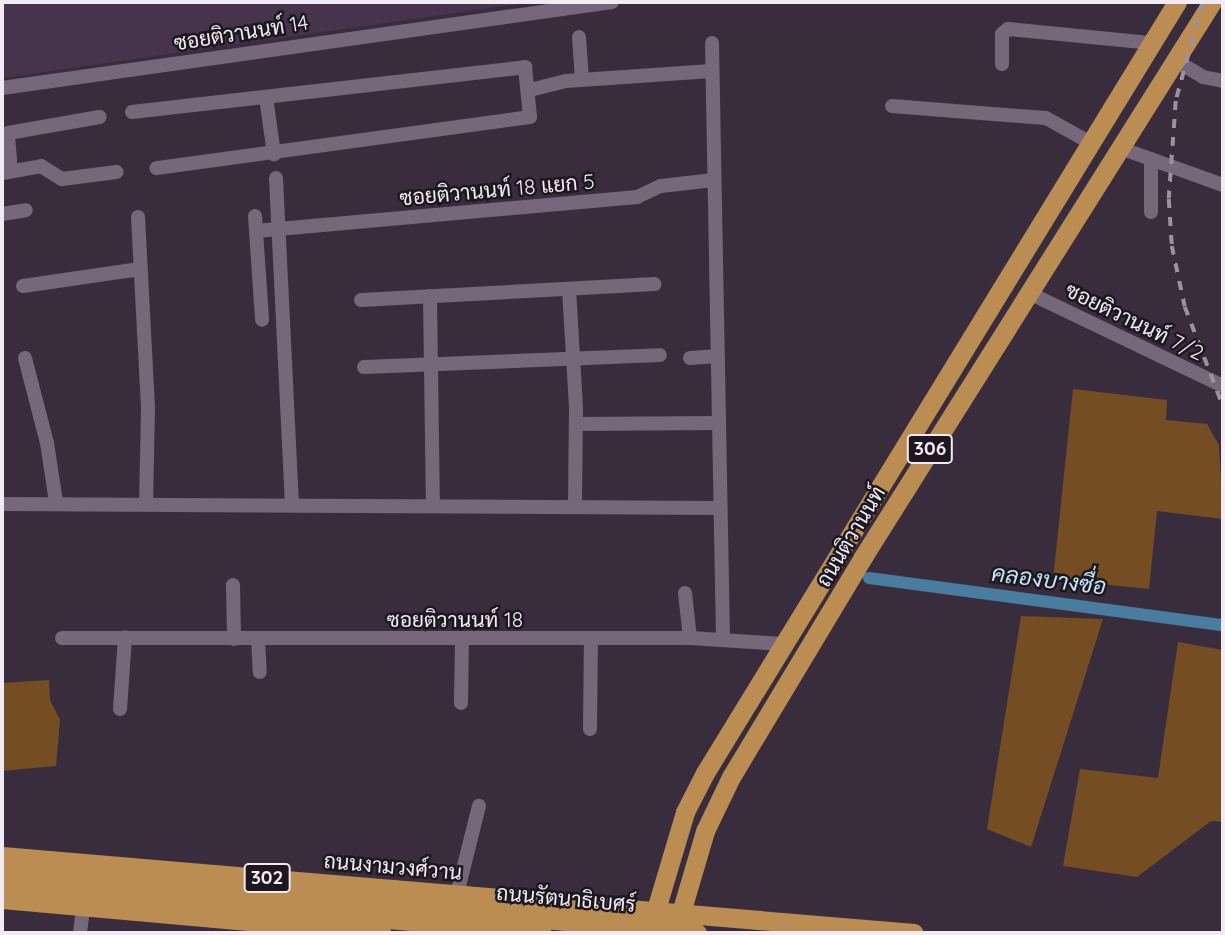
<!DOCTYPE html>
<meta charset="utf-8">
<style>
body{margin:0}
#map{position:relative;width:1225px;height:935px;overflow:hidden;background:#392d3d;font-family:Quicksand,Sarabun,sans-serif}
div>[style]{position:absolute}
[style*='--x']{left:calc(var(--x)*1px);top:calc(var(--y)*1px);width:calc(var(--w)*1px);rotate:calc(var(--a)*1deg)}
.built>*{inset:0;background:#45344b}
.canal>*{height:12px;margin:-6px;padding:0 6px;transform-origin:6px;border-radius:6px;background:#487da0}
.building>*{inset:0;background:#754d23}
.minor>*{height:14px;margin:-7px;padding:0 7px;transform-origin:7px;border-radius:7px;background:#76687b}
.major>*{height:19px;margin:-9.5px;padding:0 9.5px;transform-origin:9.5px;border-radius:9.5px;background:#bb8d52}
.rail>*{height:3.5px;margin-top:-1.75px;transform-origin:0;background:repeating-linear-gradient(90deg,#9b919f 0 9px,transparent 0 18px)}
span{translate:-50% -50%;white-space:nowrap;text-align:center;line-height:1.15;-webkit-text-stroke:5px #1d181f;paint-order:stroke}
.shield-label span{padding:2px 5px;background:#1d181f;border:2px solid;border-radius:5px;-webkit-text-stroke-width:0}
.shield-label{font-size:19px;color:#f2eaf5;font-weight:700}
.street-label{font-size:21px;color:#f2eaf5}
.water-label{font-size:23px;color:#c5e4f9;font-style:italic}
.frame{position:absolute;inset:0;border:4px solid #f2eaf5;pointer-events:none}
</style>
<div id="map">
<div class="built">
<i style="clip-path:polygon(2px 2px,532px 2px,2px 78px)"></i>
</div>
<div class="canal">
<i style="--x:869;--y:578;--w:357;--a:7.6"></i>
</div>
<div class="building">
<i style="clip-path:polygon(1073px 389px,1167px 400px,1166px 420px,1207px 424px,1219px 445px,1223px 519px,1157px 511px,1149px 589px,1053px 579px)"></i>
<i style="clip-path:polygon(1021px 616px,1103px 619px,1031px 847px,987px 829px)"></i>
<i style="clip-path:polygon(1178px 642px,1223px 650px,1223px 822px,1211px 821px,1137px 877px,1063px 866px,1080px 769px,1158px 778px)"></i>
<i style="clip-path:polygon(49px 680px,50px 700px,60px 720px,56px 766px,2px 771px,2px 683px)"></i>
</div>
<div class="minor">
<i style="--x:579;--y:37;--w:43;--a:86"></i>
<i style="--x:712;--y:43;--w:597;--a:88.94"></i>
<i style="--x:1175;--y:60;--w:33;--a:31"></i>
<i style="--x:1203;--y:77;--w:20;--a:11"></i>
<i style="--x:1002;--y:64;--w:30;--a:-90"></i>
<i style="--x:1002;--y:34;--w:8;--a:-40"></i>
<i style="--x:1008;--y:29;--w:145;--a:5.6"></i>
<i style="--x:2;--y:88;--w:616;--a:-8.02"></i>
<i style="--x:530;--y:90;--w:37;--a:-14"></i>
<i style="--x:566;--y:81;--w:146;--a:-3.9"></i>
<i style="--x:266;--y:97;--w:58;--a:82"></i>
<i style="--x:892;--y:106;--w:154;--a:4.5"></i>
<i style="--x:1046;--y:118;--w:51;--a:29.1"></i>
<i style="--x:132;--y:112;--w:396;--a:-6.5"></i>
<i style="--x:525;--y:67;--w:50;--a:84.3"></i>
<i style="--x:530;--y:117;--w:377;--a:172.2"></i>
<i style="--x:1120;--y:148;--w:109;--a:19.8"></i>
<i style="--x:1151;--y:159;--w:53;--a:90"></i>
<i style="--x:11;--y:171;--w:38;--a:-95"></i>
<i style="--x:8;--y:133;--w:93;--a:-9.9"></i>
<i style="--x:3;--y:173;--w:39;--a:-10"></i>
<i style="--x:41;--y:166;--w:25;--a:32"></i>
<i style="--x:62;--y:179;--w:55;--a:-7.3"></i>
<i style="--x:276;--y:178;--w:327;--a:87.2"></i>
<i style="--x:2;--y:214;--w:24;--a:-9"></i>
<i style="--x:255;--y:216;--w:104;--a:86.1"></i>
<i style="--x:138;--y:217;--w:192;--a:87"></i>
<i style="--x:148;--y:409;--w:94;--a:91.2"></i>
<i style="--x:256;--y:231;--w:383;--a:-5.1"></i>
<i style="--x:637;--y:197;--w:26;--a:-25"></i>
<i style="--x:661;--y:186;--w:53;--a:-6.5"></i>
<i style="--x:23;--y:286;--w:118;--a:-8.3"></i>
<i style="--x:569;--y:289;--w:119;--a:86.6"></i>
<i style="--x:576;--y:408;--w:98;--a:90.6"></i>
<i style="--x:1029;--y:293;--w:215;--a:25.6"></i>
<i style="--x:430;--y:296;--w:208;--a:89.2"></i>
<i style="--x:361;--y:300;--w:294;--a:-3.1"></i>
<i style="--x:25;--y:358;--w:88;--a:75.5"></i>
<i style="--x:47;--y:443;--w:60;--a:81.3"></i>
<i style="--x:690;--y:358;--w:27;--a:-4"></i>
<i style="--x:364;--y:367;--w:296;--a:-2.3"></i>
<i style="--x:576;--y:424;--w:142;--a:-0.4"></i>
<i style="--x:2;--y:504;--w:717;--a:0.32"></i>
<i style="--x:233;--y:585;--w:54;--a:88.9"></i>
<i style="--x:685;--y:593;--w:45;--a:83.7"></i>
<i style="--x:62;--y:638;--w:628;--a:0"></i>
<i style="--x:690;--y:638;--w:94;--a:3.7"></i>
<i style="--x:258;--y:639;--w:33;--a:87"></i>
<i style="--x:461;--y:703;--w:62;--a:-89.1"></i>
<i style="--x:120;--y:709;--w:72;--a:-86"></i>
<i style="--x:590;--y:729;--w:90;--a:-89.4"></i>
<i style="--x:457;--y:894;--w:91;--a:-76"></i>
<i style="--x:80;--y:933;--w:26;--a:-83"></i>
</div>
<div class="major">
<i style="--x:2;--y:856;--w:915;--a:4.83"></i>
<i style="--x:2;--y:870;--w:698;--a:5.18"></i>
<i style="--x:2;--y:884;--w:542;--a:5.18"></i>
<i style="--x:2;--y:899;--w:381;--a:5.1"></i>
<i style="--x:649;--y:933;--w:126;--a:-73.4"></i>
<i style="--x:685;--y:812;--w:44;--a:-62.9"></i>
<i style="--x:705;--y:773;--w:904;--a:-58.53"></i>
<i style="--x:675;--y:933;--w:106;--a:-73.6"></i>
<i style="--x:705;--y:831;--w:60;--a:-64.3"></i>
<i style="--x:731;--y:777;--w:257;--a:-59"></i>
<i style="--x:863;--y:557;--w:656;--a:-57.84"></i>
</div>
<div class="rail">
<i style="--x:1203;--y:2;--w:103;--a:105.3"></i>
<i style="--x:1176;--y:101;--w:98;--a:94.1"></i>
<i style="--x:1169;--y:199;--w:47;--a:86.3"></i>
<i style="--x:1172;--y:246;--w:62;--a:78"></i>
<i style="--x:1185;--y:307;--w:106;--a:69"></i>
</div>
<div class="shield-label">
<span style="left:930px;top:449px">306</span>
<span style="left:267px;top:878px">302</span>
</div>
<div class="street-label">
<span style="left:241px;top:32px;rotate:-9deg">ซอยติวานนท์ 14</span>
<span style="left:497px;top:189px;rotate:-5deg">ซอยติวานนท์ 18 แยก 5</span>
<span style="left:1135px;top:321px;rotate:26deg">ซอยติวานนท์ 7/2</span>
<span style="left:850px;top:536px;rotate:-59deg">ถนนติวานนท์</span>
<span style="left:455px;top:619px">ซอยติวานนท์ 18</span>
<span style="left:393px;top:866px;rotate:5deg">ถนนงามวงศ์วาน</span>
<span style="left:566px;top:898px;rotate:5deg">ถนนรัตนาธิเบศร์</span>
</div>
<div class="water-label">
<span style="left:1049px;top:580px;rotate:7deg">คลองบางซื่อ</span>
</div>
<div class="frame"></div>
</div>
